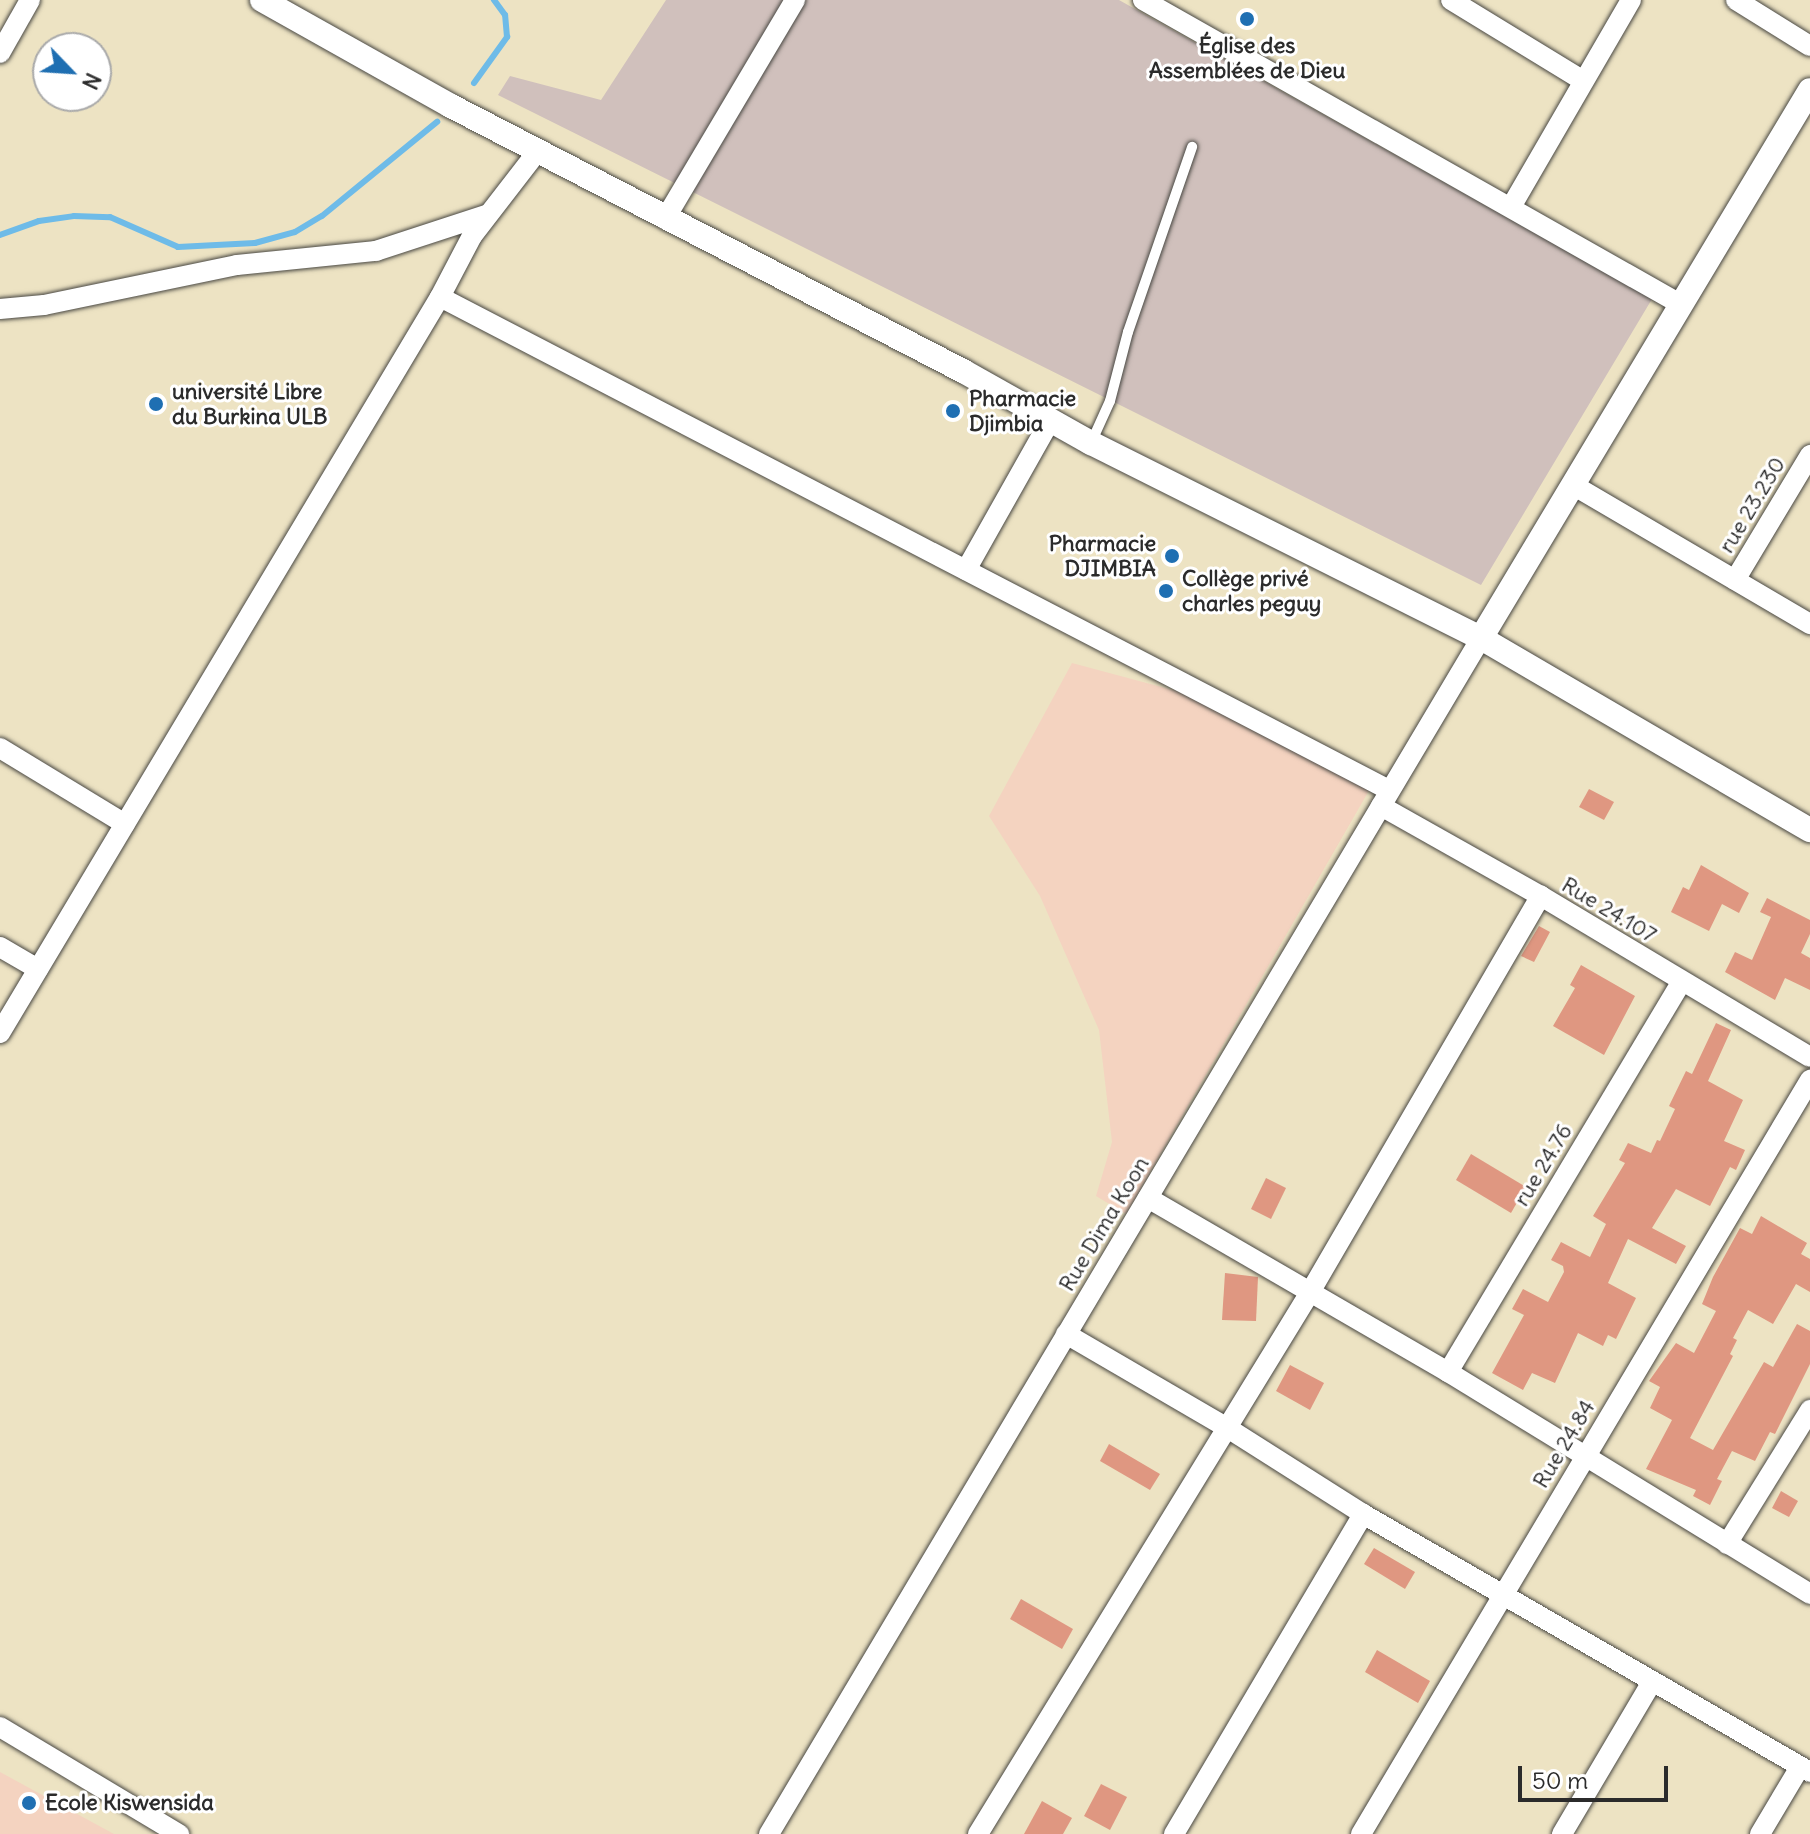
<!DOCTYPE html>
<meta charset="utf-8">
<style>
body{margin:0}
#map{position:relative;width:1810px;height:1834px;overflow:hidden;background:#ede3c3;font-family:Delius,sans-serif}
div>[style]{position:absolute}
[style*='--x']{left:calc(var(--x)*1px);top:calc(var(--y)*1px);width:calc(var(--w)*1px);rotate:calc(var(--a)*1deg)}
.built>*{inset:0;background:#f4d3c0}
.industrial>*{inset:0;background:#d0c0bc}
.stream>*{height:6px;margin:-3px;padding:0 3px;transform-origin:3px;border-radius:3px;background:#6ebbe8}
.building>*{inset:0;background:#df9781}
.roads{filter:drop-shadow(0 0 2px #484742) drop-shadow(0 0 2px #484742)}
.service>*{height:10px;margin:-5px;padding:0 5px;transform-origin:5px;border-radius:5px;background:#fff}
.minor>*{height:20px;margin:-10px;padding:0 10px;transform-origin:10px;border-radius:10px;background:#fff}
.tertiary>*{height:24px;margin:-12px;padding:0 12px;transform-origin:12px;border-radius:12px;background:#fff}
.dots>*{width:22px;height:22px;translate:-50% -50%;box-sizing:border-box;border:4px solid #fff;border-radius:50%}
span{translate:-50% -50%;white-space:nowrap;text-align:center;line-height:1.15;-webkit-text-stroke:6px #fff;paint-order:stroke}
.poi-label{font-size:22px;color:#2b2b2b;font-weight:700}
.left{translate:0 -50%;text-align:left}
.right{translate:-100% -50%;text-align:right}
.street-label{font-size:22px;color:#2b2b2b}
.north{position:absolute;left:32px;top:32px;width:80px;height:80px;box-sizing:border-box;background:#fff;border:2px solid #aaa;border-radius:50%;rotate:115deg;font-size:22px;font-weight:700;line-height:32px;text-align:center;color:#2b2b2b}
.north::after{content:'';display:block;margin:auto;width:28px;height:36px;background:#1f6fb2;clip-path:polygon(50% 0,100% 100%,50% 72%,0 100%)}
.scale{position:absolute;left:1518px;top:1766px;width:150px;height:36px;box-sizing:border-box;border:4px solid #2b2b2b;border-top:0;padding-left:10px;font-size:24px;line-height:28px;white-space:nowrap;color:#2b2b2b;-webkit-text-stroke:6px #fff;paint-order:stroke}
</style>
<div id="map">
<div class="built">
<i style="clip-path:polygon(1072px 663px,1195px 696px,1371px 787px,1126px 1214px,1096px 1196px,1112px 1142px,1099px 1030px,1040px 896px,989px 816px)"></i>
<i style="clip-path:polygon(0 1772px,114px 1834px,0 1834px)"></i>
</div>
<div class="industrial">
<i style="clip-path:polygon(666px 0,1119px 0,1652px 299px,1481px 585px,498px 95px,510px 76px,601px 100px)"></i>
</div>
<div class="stream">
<i style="--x:474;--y:83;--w:57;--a:-54.3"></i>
<i style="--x:507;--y:37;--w:22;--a:-95"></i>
<i style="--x:505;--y:15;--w:19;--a:-126"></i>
<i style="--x:0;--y:235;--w:41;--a:-19.7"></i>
<i style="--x:39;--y:221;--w:35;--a:-8"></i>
<i style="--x:74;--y:216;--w:36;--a:2"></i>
<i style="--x:110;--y:217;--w:74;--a:23.8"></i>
<i style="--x:178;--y:247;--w:77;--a:-3"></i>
<i style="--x:255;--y:243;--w:41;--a:-15.4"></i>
<i style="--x:295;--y:232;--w:31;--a:-31"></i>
<i style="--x:322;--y:216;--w:149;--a:-39.3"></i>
</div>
<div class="building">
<i style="clip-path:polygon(1589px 789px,1614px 802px,1604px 820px,1579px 807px)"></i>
<i style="clip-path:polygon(1701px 865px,1749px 893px,1739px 913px,1722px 904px,1709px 931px,1671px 912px,1683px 887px,1689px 890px)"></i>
<i style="clip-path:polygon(1767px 898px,1810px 920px,1810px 934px,1801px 953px,1810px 958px,1810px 990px,1785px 978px,1775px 1000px,1725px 972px,1735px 952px,1752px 960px,1771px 917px,1760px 912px)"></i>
<i style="clip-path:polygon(1539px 926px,1550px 932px,1534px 962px,1521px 956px)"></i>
<i style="clip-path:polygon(1581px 965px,1635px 996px,1604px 1055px,1553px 1026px,1575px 988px,1570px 985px)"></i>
<i style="clip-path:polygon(1716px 1023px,1731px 1030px,1708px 1081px,1743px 1100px,1724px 1141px,1745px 1150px,1736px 1170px,1730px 1167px,1710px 1206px,1676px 1189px,1652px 1228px,1686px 1246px,1676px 1264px,1628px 1239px,1608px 1283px,1636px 1298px,1616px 1339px,1608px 1335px,1603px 1346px,1578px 1333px,1555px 1383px,1532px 1373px,1523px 1390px,1492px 1373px,1524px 1315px,1512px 1309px,1523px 1289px,1548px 1302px,1564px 1272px,1563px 1266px,1551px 1260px,1561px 1242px,1590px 1257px,1606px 1224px,1593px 1216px,1625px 1163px,1619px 1160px,1628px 1143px,1651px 1153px,1657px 1140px,1660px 1141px,1675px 1109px,1669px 1106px,1686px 1071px,1692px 1074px)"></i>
<i style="clip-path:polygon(1471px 1154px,1526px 1187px,1511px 1213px,1456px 1180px)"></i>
<i style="clip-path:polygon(1266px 1178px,1286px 1188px,1271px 1219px,1251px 1209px)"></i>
<i style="clip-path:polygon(1761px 1216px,1807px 1243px,1801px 1254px,1810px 1259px,1810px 1292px,1796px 1284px,1773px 1324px,1748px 1310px,1733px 1338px,1737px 1340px,1730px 1354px,1733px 1356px,1690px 1438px,1713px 1450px,1764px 1362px,1773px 1367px,1797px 1324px,1810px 1331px,1810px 1364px,1775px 1434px,1770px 1432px,1755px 1461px,1732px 1451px,1717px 1479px,1722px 1481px,1710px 1505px,1693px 1496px,1696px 1490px,1646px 1469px,1672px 1420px,1650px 1408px,1660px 1387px,1649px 1381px,1676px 1343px,1694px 1353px,1716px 1311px,1702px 1304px,1713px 1277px,1740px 1228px,1752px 1234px)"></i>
<i style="clip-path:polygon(1225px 1273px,1258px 1277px,1256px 1321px,1222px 1320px)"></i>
<i style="clip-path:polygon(1290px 1365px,1324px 1383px,1310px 1410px,1276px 1391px)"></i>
<i style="clip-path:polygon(1109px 1444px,1160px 1474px,1150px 1490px,1100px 1461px)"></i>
<i style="clip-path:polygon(1781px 1491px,1798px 1501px,1789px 1517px,1772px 1508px)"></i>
<i style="clip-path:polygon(1374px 1548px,1415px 1572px,1405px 1589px,1364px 1564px)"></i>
<i style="clip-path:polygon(1021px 1599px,1073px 1629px,1062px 1649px,1010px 1619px)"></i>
<i style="clip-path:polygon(1377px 1650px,1430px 1681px,1418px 1703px,1365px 1672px)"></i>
<i style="clip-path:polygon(1101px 1784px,1127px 1797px,1110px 1830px,1084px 1816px)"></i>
<i style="clip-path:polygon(1042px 1801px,1072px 1818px,1063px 1834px,1024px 1834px)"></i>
</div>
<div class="roads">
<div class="service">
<i style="--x:1091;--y:443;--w:46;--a:-65.7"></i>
<i style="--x:1110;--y:401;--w:71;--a:-75.4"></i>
<i style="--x:1128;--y:332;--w:196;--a:-70.9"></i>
</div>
<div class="minor">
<i style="--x:1143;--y:0;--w:617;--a:29.51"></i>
<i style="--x:1451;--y:0;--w:153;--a:31.4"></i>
<i style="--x:1736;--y:0;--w:87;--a:31.9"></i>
<i style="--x:0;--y:53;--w:61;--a:-60.5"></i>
<i style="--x:537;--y:152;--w:106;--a:127.7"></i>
<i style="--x:472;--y:236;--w:69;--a:117.7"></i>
<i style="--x:440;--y:297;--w:1069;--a:27.45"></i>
<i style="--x:1511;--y:207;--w:239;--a:-59.9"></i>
<i style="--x:665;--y:219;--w:255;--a:-59.3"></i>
<i style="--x:0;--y:309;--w:44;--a:-5.2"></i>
<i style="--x:44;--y:305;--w:197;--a:-11.7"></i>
<i style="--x:237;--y:265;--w:140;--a:-5.8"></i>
<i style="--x:376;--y:251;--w:116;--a:-18.1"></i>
<i style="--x:1573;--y:485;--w:275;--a:30.4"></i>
<i style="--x:966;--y:570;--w:171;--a:-60.6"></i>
<i style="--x:1735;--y:580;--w:146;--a:-59"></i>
<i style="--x:0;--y:748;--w:146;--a:31.3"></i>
<i style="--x:1381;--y:806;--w:184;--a:29.4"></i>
<i style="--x:1541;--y:896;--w:313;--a:30.9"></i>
<i style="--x:0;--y:947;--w:44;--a:30.1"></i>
<i style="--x:0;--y:1033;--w:857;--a:-59.13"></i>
<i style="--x:1148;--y:1198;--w:347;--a:30.1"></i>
<i style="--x:1448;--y:1372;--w:425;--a:31.5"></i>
<i style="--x:1066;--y:1334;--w:185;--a:30.2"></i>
<i style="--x:1226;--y:1427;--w:162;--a:32.4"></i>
<i style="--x:1363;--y:1514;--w:516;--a:29.99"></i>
<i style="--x:1448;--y:1372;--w:454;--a:-59.1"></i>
<i style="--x:1727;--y:1544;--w:158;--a:-58.2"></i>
<i style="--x:0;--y:1727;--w:209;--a:30.9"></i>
<i style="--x:769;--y:1834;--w:1392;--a:-59.23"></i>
<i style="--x:978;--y:1834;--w:633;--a:-58.49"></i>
<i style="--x:1309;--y:1294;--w:461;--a:-59.8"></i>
<i style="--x:1174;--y:1834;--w:372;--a:-59.4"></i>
<i style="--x:1361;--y:1834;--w:878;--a:-59.23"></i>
<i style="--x:1562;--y:1834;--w:177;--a:-59.4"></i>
<i style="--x:1760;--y:1834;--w:78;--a:-59.2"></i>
</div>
<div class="tertiary">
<i style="--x:262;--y:0;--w:217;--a:29.3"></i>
<i style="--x:451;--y:106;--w:577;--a:27.37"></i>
<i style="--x:963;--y:371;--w:147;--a:29.4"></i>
<i style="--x:1091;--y:443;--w:436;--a:26.6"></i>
<i style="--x:1481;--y:638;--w:381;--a:30.3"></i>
<i style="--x:1481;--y:638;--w:639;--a:-59.02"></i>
</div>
</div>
<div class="dots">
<i style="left:1247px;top:19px;background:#1f6fb2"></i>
<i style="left:156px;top:404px;background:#1f6fb2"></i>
<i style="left:953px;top:411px;background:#1f6fb2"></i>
<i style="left:1172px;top:556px;background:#1f6fb2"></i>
<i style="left:1166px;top:591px;background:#1f6fb2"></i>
<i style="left:29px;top:1803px;background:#1f6fb2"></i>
</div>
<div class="poi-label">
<span style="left:1247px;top:58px">Église des<br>Assemblées de Dieu</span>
<span class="left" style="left:172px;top:404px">université Libre<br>du Burkina ULB</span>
<span class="left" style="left:969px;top:411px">Pharmacie<br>Djimbia</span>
<span class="right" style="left:1156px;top:556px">Pharmacie<br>DJIMBIA</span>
<span class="left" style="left:1182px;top:591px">Collège privé<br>charles peguy</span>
<span class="left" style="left:45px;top:1803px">Ecole Kiswensida</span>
</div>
<div class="street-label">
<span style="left:1752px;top:505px;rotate:-59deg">rue 23.230</span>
<span style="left:1609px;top:910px;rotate:31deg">Rue 24.107</span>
<span style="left:1543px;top:1165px;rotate:-59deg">rue 24.76</span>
<span style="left:1104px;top:1224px;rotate:-59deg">Rue Dima Koon</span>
<span style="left:1564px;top:1444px;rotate:-59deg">Rue 24.84</span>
</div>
<div class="north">N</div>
<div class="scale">50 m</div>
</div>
